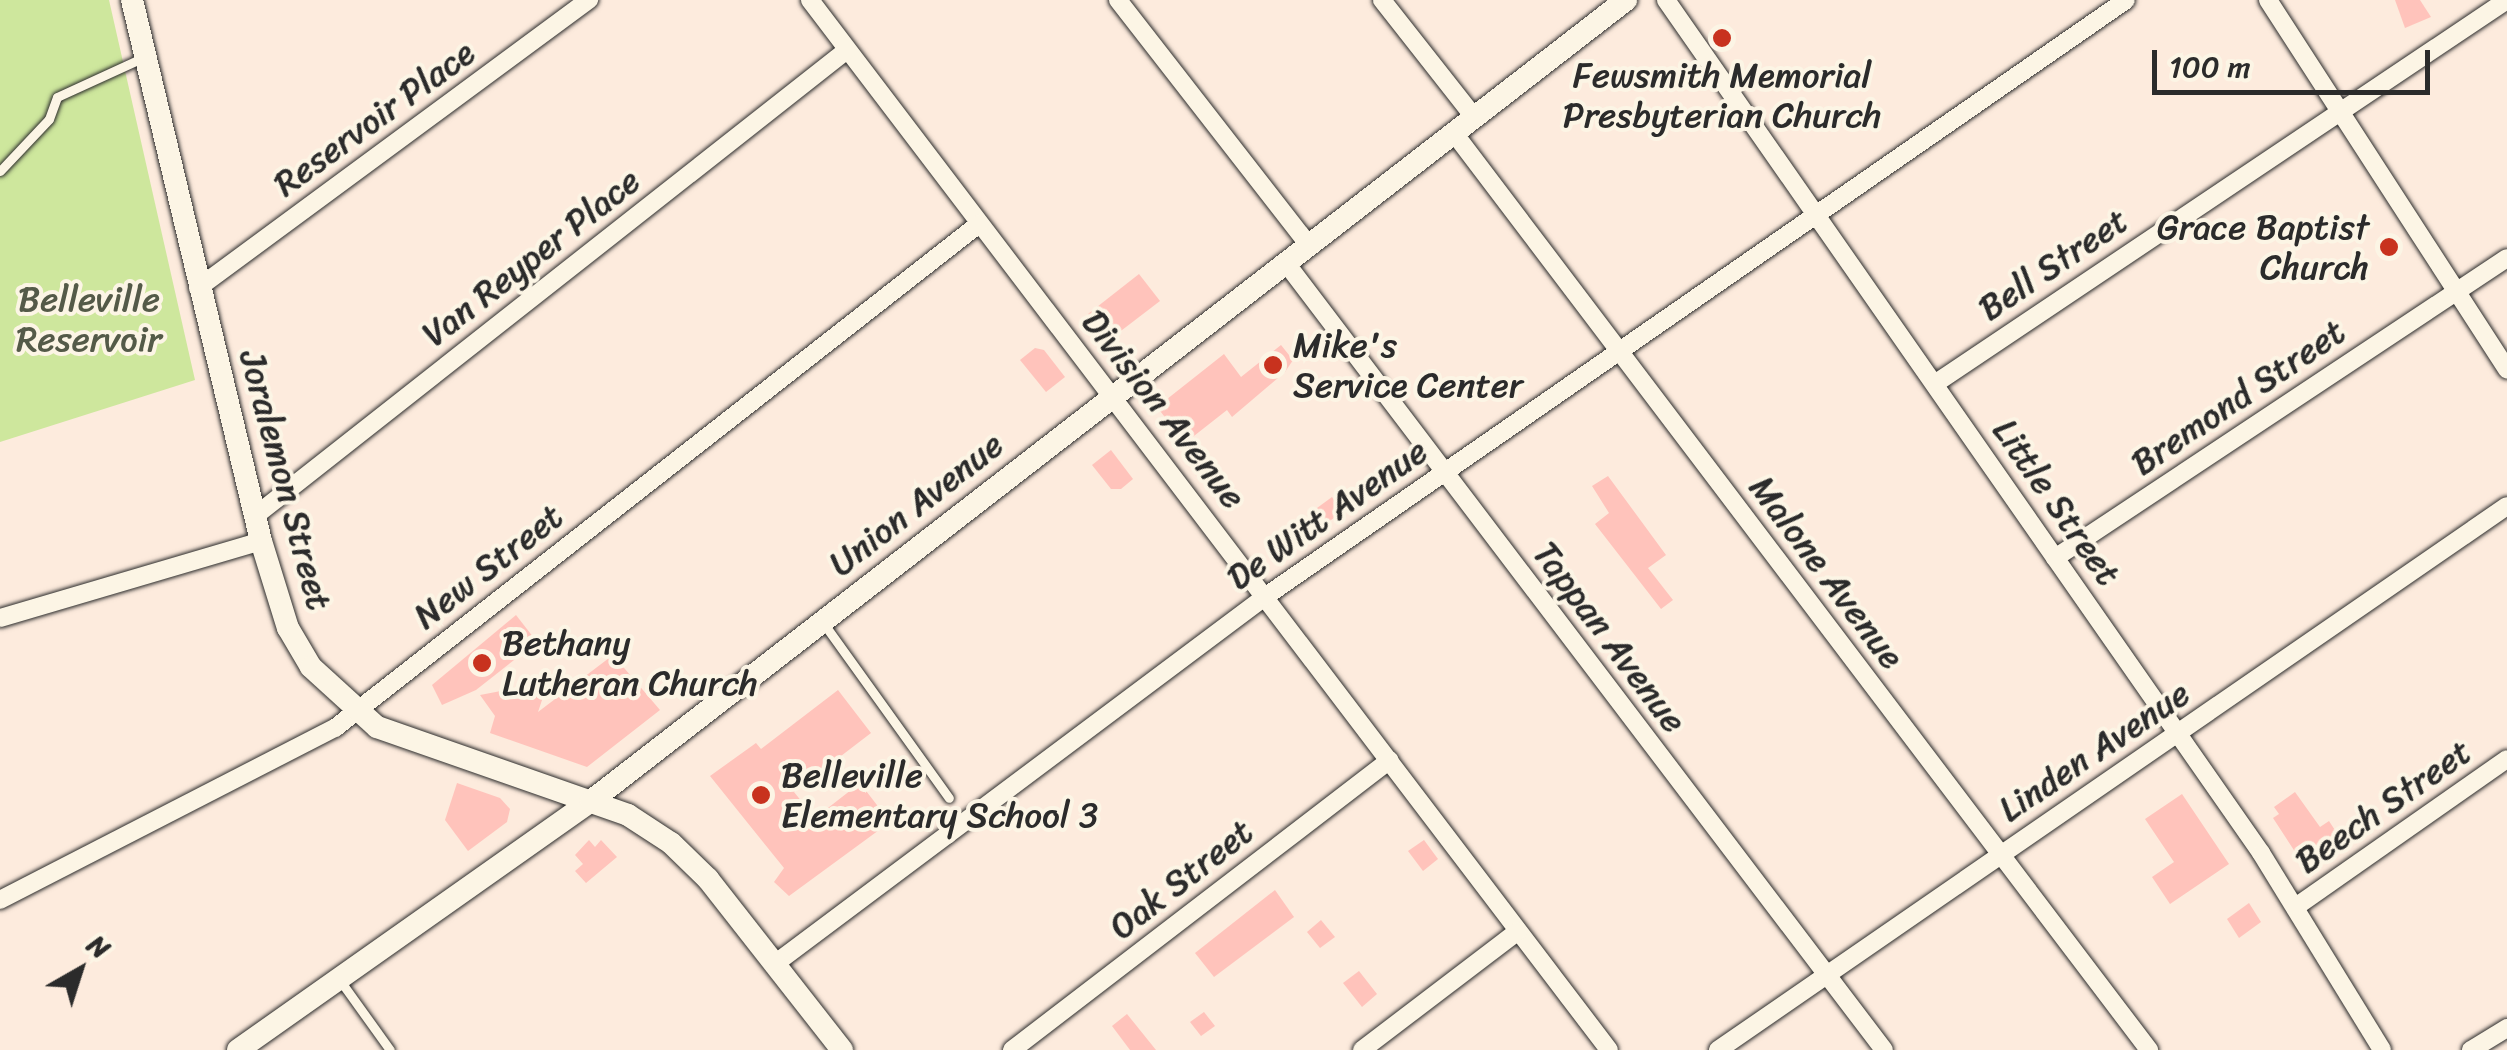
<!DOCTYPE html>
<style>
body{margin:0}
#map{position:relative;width:2507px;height:1050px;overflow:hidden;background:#fdebdd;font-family:Sriracha,sans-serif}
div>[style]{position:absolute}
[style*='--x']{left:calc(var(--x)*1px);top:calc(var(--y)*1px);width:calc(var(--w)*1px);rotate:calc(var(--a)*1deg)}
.green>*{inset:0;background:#cee79d}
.building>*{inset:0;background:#ffc3bb}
.roads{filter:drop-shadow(0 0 2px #2b2b2b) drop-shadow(0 0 2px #2b2b2b)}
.lane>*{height:9px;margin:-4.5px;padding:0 4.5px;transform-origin:4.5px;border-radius:4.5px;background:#fcf5e5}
.street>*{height:18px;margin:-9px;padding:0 9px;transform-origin:9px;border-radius:9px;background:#fcf5e5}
.secondary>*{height:22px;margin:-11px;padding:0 11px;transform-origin:11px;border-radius:11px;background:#fcf5e5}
.dots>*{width:28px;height:28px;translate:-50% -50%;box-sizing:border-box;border:5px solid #fcf5e5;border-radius:50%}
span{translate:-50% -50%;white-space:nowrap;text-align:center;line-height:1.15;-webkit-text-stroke:8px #fcf5e5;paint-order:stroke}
.poi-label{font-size:35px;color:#2b2b2b}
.right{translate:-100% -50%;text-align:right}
.left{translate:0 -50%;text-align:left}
.street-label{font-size:35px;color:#2b2b2b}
.park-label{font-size:35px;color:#545a48}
.north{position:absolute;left:30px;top:920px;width:100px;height:100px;-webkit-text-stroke:8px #fcf5e5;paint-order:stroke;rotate:39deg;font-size:28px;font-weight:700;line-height:40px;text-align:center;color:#2b2b2b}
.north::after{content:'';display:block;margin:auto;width:35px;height:45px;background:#2b2b2b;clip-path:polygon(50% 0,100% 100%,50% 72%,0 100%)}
.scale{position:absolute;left:2152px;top:50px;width:278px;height:45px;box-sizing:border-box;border:5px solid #2b2b2b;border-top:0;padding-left:12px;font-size:30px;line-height:35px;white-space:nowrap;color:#2b2b2b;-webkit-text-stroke:8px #fcf5e5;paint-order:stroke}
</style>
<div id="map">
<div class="green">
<i style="clip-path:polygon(0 0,109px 0,195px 380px,0 442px)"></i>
</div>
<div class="building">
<i style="clip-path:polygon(2395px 0,2420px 0,2431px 17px,2405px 28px)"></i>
<i style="clip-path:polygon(1139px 274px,1160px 301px,1109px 340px,1088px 314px)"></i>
<i style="clip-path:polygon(1281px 345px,1293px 360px,1285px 372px,1232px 417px,1227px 410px,1185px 443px,1157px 407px,1224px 354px,1241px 377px)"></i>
<i style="clip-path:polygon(1035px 348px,1044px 350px,1065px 377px,1046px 392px,1020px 360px)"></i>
<i style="clip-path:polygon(1111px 450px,1133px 479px,1121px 489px,1111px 489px,1092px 465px)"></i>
<i style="clip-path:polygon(1608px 476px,1666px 555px,1648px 568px,1673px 600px,1661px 609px,1595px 524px,1609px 513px,1592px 486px)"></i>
<i style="clip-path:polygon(1332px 497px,1342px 512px,1327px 523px,1317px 508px)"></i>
<i style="clip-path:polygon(516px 615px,537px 642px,476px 690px,442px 705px,432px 685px)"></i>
<i style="clip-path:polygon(613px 655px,660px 710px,587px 767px,490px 733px,495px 716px,480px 695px,548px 682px,538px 712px)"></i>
<i style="clip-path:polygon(838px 690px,871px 733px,794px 792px,815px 818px,860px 783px,890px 822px,789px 896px,774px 882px,784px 868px,710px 776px,756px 743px,761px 749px)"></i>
<i style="clip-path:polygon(457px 783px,500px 798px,510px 809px,507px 822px,468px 851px,445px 820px)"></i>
<i style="clip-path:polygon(2295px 792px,2320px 827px,2329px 821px,2342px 841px,2305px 867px,2273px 818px,2279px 814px,2274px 807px)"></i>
<i style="clip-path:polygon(2182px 794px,2229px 864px,2170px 904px,2152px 877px,2174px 862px,2145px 819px)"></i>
<i style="clip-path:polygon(589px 840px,595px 847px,601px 840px,617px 857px,586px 883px,575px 871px,583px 864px,575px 855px)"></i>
<i style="clip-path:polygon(1424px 840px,1438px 859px,1423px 871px,1408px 851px)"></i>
<i style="clip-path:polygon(1275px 890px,1294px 917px,1214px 977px,1195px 953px)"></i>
<i style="clip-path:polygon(2249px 903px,2261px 922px,2239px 938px,2227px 919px)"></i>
<i style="clip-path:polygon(1321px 920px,1335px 937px,1320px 948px,1307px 932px)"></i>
<i style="clip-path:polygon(1359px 971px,1377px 994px,1362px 1007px,1343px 983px)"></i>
<i style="clip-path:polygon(1204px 1012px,1215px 1026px,1201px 1036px,1190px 1022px)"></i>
<i style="clip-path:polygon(1127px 1014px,1156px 1050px,1130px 1050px,1112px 1026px)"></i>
</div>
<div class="roads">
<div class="lane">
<i style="--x:0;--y:171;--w:71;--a:-46.7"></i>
<i style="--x:49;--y:119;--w:23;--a:-70"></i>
<i style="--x:57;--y:97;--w:94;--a:-24.6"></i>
<i style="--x:824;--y:624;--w:214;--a:54.3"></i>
<i style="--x:339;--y:979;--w:87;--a:54.3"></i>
</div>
<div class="street">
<i style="--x:810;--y:0;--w:1319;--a:52.73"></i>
<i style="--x:1118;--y:0;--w:311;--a:52.1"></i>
<i style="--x:1382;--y:0;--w:149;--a:51.8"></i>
<i style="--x:1666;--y:0;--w:1040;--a:55.1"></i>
<i style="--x:2261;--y:853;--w:231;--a:58.4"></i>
<i style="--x:2268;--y:0;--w:440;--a:57.1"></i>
<i style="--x:1454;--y:133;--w:1151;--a:52.84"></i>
<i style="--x:1286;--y:263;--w:988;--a:52.77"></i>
<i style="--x:198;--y:288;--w:486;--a:-36.4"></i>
<i style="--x:1936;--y:383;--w:688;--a:-33.85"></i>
<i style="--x:255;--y:516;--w:753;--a:-38.21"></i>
<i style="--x:2055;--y:558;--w:542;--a:-33.57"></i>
<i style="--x:0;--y:618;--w:272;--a:-16.4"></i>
<i style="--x:0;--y:900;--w:377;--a:-27.2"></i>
<i style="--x:335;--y:728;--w:818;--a:-38.05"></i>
<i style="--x:2297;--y:906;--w:256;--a:-35"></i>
<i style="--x:776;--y:963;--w:612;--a:-36.83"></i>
<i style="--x:1266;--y:596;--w:1046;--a:-34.72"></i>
<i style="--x:1012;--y:1050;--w:476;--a:-37.5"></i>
<i style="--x:1362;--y:1050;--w:196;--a:-37.3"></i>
<i style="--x:1718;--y:1050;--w:958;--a:-34.59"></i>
<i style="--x:2471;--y:1050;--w:42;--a:-31.4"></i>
</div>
<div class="secondary">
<i style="--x:132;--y:0;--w:556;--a:76.59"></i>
<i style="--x:261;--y:541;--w:91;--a:72.8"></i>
<i style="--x:288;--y:628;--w:45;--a:59.5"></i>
<i style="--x:311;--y:667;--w:89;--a:42.3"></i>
<i style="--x:377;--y:727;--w:266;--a:19.3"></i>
<i style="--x:628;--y:815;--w:51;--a:33.1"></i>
<i style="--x:671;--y:843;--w:52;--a:44.2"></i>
<i style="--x:708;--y:879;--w:217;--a:51.9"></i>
<i style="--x:238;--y:1050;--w:432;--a:-35.2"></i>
<i style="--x:591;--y:801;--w:1309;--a:-37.74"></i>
</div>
</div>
<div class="dots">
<i style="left:1722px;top:38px;background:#c8321e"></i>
<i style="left:2389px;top:247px;background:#c8321e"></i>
<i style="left:1273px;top:365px;background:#c8321e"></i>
<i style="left:482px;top:663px;background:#c8321e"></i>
<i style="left:761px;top:795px;background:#c8321e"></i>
</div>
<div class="poi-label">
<span style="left:1722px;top:95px">Fewsmith Memorial<br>Presbyterian Church</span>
<span class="right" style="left:2369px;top:247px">Grace Baptist<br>Church</span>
<span class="left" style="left:1293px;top:365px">Mike's<br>Service Center</span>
<span class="left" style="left:502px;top:663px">Bethany<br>Lutheran Church</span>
<span class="left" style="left:781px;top:795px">Belleville<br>Elementary School 3</span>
</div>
<div class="street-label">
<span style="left:374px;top:118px;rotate:-36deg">Reservoir Place</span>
<span style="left:531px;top:257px;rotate:-38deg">Van Reyper Place</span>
<span style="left:2053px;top:264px;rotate:-34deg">Bell Street</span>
<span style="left:2238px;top:397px;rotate:-34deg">Bremond Street</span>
<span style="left:1164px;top:409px;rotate:52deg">Division Avenue</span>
<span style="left:286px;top:480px;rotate:75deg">Joralemon Street</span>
<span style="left:2057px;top:502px;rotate:55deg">Little Street</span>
<span style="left:916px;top:504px;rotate:-38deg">Union Avenue</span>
<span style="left:1327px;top:514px;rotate:-35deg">De Witt Avenue</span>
<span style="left:488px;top:566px;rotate:-38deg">New Street</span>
<span style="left:1827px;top:572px;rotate:53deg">Malone Avenue</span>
<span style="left:1610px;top:637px;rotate:53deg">Tappan Avenue</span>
<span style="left:2094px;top:751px;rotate:-34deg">Linden Avenue</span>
<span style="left:2383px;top:806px;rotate:-35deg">Beech Street</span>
<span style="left:1181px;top:879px;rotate:-38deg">Oak Street</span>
</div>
<div class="park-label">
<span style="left:89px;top:319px">Belleville<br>Reservoir</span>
</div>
<div class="north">N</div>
<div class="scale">100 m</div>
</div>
